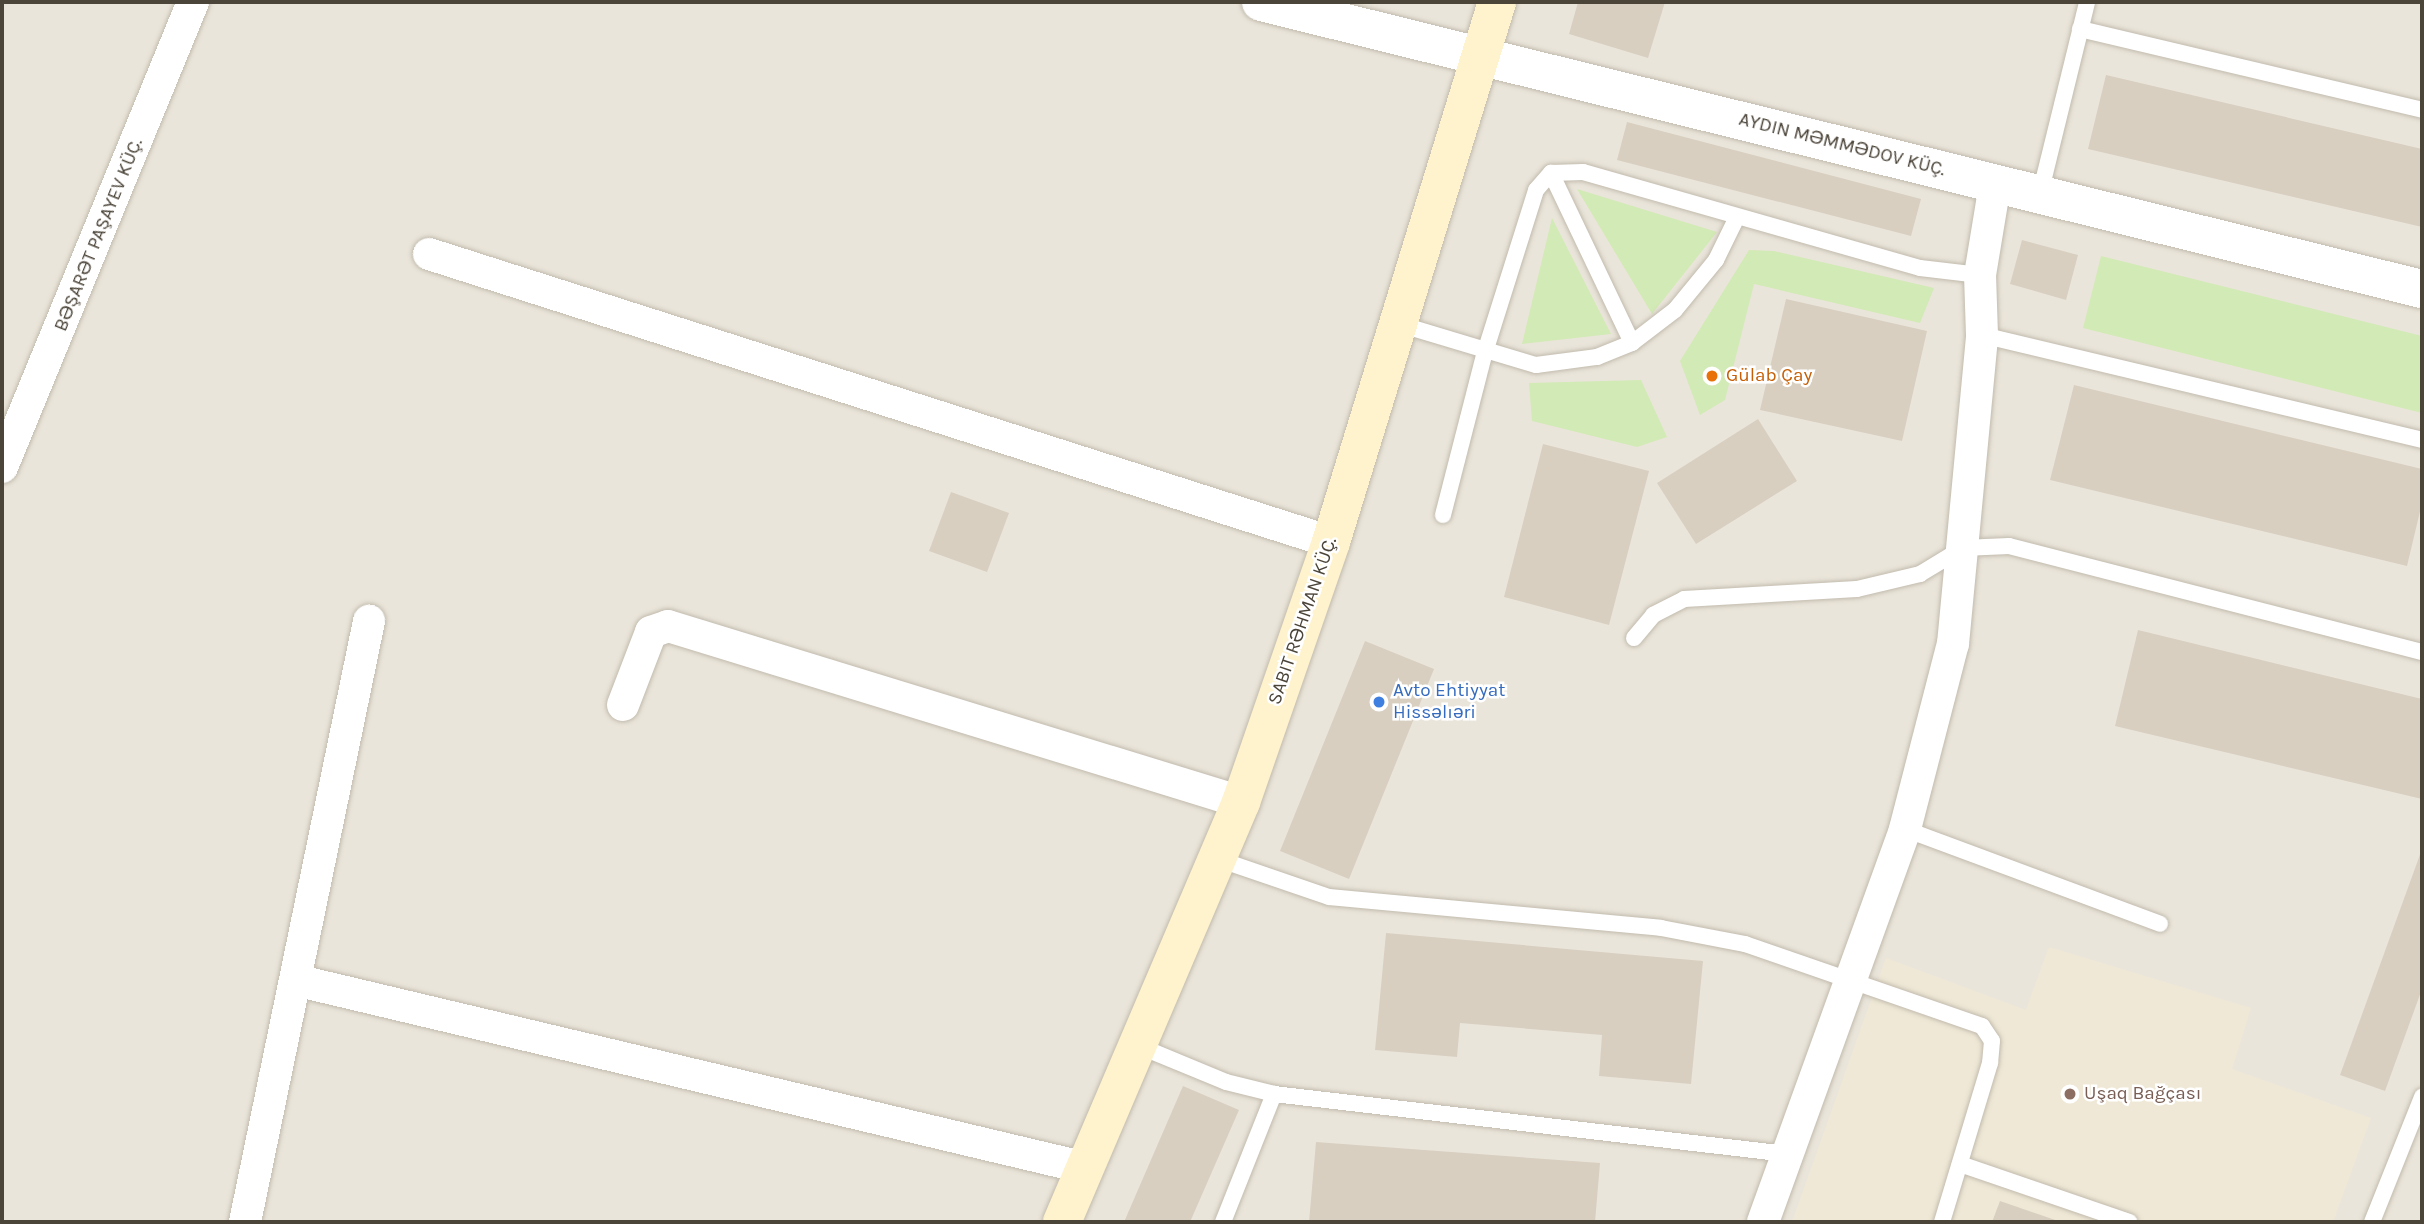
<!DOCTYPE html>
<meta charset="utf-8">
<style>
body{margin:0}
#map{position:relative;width:2424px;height:1224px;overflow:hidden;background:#f6f3ec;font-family:Karla,sans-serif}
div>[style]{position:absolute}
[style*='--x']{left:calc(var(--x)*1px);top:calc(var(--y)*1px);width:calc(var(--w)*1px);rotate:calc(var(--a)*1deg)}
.residential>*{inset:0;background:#eae5da}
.education>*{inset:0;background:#efe8d6}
.green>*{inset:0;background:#d2eab5}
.building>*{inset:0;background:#d8cfc1}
.roads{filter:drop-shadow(0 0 2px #c2bbae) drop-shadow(0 0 2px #c2bbae)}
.service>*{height:16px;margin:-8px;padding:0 8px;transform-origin:8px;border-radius:8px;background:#fff}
.minor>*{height:32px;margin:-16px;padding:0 16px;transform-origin:16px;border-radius:16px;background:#fff}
.tertiary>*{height:38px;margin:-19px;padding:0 19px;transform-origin:19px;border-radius:19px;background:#fff}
.secondary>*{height:38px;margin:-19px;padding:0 19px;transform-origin:19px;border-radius:19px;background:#fff3cd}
.dots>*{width:19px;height:19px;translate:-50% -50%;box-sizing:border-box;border:4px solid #fff;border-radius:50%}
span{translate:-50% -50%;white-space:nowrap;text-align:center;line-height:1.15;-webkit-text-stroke:5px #fff;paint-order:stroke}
.street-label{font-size:19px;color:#4b4439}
.food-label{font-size:19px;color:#c56008}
.left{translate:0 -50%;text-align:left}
.shop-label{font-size:19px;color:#366cbe}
.education-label{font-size:19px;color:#785e54}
.frame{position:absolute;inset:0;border:4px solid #4b4439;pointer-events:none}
</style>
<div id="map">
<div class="residential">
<i style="clip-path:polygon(2px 2px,2422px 2px,2422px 1222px,2px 1222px)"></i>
</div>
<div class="education">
<i style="clip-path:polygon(2049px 947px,2251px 1008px,2232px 1069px,2371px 1118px,2333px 1222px,1792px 1222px,1886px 958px,2026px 1010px)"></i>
</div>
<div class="green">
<i style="clip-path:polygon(1577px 189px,1717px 232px,1652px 314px)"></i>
<i style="clip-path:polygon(1552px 218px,1611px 334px,1522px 344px)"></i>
<i style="clip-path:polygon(1749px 250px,1774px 251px,1934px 288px,1920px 323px,1754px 284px,1725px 400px,1700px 415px,1680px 361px)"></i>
<i style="clip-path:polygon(2101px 256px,2422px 336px,2422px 413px,2083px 328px)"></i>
<i style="clip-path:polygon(1641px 380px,1667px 437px,1637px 447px,1532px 421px,1529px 383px)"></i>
</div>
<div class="building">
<i style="clip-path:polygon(1578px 2px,1665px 2px,1648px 58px,1569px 34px)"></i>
<i style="clip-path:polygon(2106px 75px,2422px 149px,2422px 227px,2088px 149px)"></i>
<i style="clip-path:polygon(1627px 122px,1921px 199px,1911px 236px,1617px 160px)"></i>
<i style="clip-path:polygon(2022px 240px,2078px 255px,2066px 300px,2010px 284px)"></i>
<i style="clip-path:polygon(1786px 299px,1927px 331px,1902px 441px,1760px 410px)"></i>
<i style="clip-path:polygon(2074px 385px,2422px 469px,2422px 503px,2407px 566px,2050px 480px)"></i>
<i style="clip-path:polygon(1758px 419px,1797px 481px,1696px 544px,1657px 483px)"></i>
<i style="clip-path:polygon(1543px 444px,1649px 471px,1609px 625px,1504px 597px)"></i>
<i style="clip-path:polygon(951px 492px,1009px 513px,987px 572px,929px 551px)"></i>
<i style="clip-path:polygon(2138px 630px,2422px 699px,2422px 799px,2115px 726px)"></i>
<i style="clip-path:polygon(1365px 641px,1434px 669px,1349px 879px,1280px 851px)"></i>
<i style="clip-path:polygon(2422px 849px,2422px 989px,2385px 1091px,2340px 1075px)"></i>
<i style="clip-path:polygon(1386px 933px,1703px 961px,1691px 1084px,1599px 1076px,1602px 1035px,1460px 1023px,1457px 1057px,1375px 1050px)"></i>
<i style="clip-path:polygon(1183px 1086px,1239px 1110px,1190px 1222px,1124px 1222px)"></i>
<i style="clip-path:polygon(1316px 1142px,1600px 1163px,1595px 1222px,1309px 1222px)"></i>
<i style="clip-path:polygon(2000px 1201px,2061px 1222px,1992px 1222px)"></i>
</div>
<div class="roads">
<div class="service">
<i style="--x:2080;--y:29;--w:351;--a:13.3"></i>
<i style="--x:1551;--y:173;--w:188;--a:64.5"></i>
<i style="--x:2040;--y:194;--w:198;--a:-76.2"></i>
<i style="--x:1399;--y:324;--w:143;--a:16.7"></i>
<i style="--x:1536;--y:365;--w:62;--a:-7.5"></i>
<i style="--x:1597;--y:357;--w:38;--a:-22"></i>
<i style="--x:1632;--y:343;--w:54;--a:-37.5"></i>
<i style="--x:1675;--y:310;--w:65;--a:-50.6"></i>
<i style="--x:1716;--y:260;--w:46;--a:-64"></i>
<i style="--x:1982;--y:335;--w:452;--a:13.4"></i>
<i style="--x:1443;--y:515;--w:168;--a:-75.6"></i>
<i style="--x:1485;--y:352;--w:170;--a:-72.5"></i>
<i style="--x:1536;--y:190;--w:23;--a:-49"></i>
<i style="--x:1551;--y:173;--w:32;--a:-2"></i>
<i style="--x:1583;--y:172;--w:350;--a:15.9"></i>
<i style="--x:1920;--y:268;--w:60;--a:6.7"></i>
<i style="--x:1634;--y:638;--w:30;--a:-50"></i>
<i style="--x:1653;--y:615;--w:35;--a:-27"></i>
<i style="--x:1684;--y:599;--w:173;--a:-3.3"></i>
<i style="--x:1857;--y:589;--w:65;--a:-13.4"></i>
<i style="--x:1920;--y:574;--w:50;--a:-31.2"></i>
<i style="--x:1963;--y:548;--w:46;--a:-2.5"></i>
<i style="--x:2009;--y:546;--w:426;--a:14.4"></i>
<i style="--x:1905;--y:829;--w:272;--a:20.4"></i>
<i style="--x:1218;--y:859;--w:117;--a:18.9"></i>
<i style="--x:1329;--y:897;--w:333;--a:5.3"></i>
<i style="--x:1661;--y:928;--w:86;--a:10.8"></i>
<i style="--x:1745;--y:944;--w:251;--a:19.1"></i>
<i style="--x:1982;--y:1026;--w:18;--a:56"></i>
<i style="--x:1992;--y:1041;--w:22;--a:95"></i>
<i style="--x:1990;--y:1063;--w:166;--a:106.8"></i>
<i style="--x:1139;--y:1046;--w:94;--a:22.5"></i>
<i style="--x:1226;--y:1082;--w:49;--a:14"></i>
<i style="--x:1274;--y:1094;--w:516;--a:6.67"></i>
<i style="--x:1960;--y:1164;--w:179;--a:18.9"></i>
<i style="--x:1223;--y:1222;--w:138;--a:-68.3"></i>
<i style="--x:2372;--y:1222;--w:135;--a:-68.2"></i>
</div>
<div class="minor">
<i style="--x:429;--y:254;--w:947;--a:17.71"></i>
<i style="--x:2;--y:467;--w:503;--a:-67.67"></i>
<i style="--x:623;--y:705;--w:78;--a:-69"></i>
<i style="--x:651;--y:632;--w:18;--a:-19"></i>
<i style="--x:668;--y:626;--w:599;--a:17.07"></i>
<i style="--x:295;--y:980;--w:813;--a:13.37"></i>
<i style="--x:245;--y:1222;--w:614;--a:-78.34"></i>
<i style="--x:1763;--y:1222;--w:418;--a:-70.1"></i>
<i style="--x:1905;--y:829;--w:191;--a:-75.5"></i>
<i style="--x:1953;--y:644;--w:310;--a:-84.6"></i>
<i style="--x:1982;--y:335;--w:60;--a:-91.9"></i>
<i style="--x:1980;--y:275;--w:92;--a:-80.6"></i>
</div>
<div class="tertiary">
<i style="--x:1261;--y:2;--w:1196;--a:13.89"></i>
</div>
<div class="secondary">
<i style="--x:1062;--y:1222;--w:457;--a:-66.9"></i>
<i style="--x:1241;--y:802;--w:275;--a:-70.9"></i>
<i style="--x:1331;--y:542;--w:565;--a:-72.91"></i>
</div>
</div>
<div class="dots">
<i style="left:1712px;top:376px;background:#e8710a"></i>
<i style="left:1379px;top:702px;background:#3f7fe0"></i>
<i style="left:2070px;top:1094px;background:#8d6e63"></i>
</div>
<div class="street-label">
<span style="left:1842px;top:145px;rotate:14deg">AYDIN MƏMMƏDOV KÜÇ.</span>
<span style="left:99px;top:235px;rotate:-68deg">BƏŞARƏT PAŞAYEV KÜÇ.</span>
<span style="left:1303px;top:621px;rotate:-71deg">SABIT RƏHMAN KÜÇ.</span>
</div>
<div class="food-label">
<span class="left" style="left:1726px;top:376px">Gülab Çay</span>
</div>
<div class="shop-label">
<span class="left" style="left:1393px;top:702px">Avto Ehtiyyat<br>Hissəlıəri</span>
</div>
<div class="education-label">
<span class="left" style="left:2084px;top:1094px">Uşaq Bağçası</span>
</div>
<div class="frame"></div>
</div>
